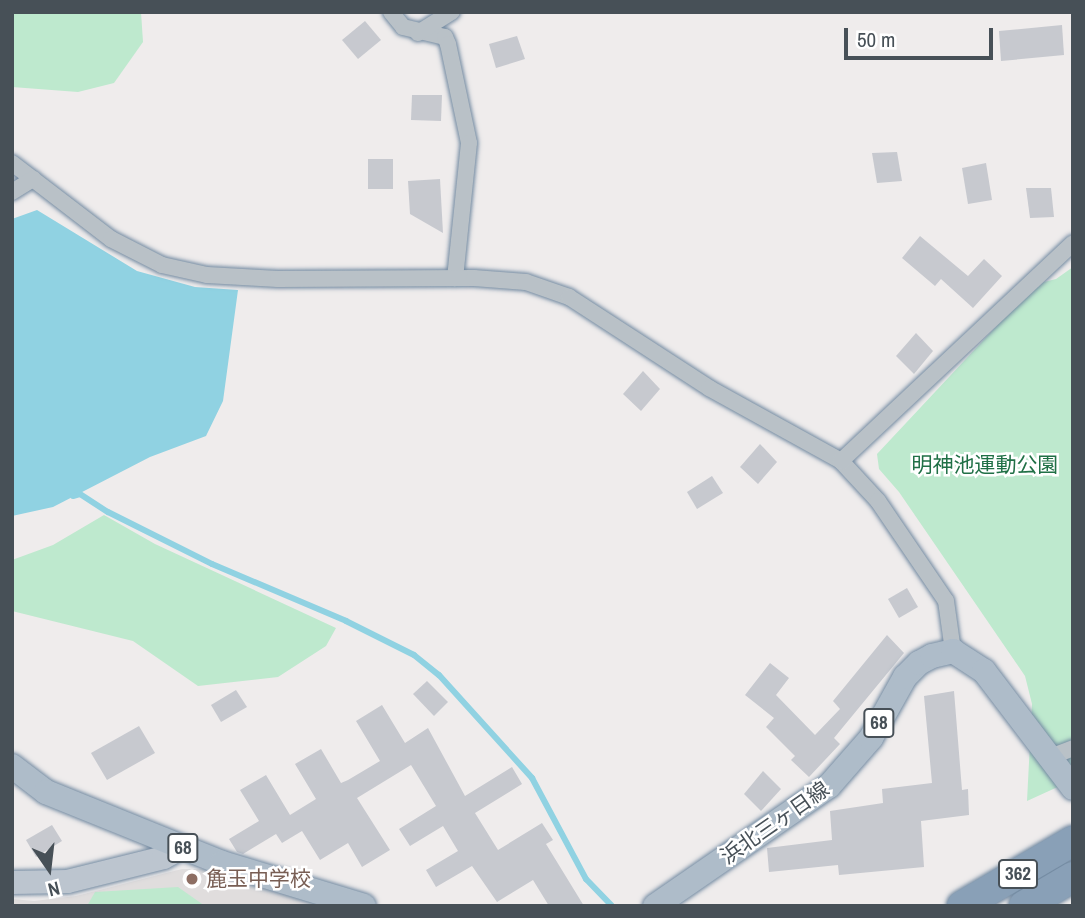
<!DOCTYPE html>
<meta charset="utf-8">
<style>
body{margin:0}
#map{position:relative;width:1085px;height:918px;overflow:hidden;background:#efecec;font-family:"Archivo Narrow","Noto Sans JP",sans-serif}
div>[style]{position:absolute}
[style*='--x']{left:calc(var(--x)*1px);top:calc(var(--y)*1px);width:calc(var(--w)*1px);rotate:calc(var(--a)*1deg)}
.education>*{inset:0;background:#e0dddd}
.green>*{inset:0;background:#bee9ce}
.water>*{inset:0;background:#90d2e2}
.stream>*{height:6px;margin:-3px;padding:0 3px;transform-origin:3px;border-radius:3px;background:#90d2e2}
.building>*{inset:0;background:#c7c9cf}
.roads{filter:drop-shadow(0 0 2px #748ba2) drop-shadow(0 0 2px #748ba2)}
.street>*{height:16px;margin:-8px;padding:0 8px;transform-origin:8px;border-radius:8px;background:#b9c1c7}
.secondary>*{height:23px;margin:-11.5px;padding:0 11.5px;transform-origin:11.5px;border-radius:11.5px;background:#bcc5cf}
.primary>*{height:24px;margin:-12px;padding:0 12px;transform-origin:12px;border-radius:12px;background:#aebcc9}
.highway>*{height:30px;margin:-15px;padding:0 15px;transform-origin:15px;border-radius:15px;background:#89a0b7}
.dots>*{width:19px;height:19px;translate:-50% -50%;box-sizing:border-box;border:4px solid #fff;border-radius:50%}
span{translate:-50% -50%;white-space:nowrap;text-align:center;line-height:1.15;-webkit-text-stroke:5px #fff;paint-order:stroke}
.shield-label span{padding:2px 5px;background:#fff;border:2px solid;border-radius:5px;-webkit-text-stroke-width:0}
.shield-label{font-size:19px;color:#475057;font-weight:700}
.park-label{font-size:21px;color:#207046}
.street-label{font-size:21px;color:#475057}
.education-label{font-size:21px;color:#785e54}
.left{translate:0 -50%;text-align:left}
.frame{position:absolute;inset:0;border:14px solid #475057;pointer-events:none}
.north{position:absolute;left:14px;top:834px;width:70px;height:70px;-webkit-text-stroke:5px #fff;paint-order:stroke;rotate:166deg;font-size:19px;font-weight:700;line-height:28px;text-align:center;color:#475057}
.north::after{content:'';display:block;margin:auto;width:24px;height:32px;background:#475057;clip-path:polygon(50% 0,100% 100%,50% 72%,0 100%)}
.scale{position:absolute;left:844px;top:28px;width:149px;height:32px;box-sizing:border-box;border:4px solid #475057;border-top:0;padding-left:9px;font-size:21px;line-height:24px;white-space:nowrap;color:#475057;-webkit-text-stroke:5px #fff;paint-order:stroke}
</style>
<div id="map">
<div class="education">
<i style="clip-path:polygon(182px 869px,206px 869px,329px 906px,12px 906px,12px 899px,34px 901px,76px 896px)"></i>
</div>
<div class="green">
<i style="clip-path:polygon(12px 12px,141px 12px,143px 42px,114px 83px,78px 92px,12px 87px)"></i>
<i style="clip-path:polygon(1073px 267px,1073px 780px,1027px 801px,1032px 704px,1025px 676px,899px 492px,879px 469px,877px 454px,1036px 284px,1056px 279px)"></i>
<i style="clip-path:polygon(104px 515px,155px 544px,336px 628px,326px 646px,278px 677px,198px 686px,133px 641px,12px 611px,12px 560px,53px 545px)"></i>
<i style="clip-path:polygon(178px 887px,205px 906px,87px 906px,95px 892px)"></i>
</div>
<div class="water">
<i style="clip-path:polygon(37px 210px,137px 271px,195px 287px,238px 290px,223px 401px,206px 436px,150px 457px,53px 507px,12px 516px,12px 219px)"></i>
</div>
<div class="stream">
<i style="--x:73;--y:496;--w:7;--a:-16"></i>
<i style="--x:80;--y:494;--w:33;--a:33"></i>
<i style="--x:108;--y:512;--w:116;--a:26.6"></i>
<i style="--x:212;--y:564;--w:146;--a:23"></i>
<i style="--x:346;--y:621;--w:76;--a:26.6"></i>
<i style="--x:414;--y:655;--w:32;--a:39"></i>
<i style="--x:439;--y:675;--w:139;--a:47.9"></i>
<i style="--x:532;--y:778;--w:115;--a:61.9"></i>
<i style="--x:586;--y:879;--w:37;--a:46"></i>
</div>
<div class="building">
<i style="clip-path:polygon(365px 21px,381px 40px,358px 59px,342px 40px)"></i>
<i style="clip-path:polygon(1062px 25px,1064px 55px,1001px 61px,999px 31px)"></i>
<i style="clip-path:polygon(517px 36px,525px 59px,496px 68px,489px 44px)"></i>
<i style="clip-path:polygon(412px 95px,442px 95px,441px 121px,411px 120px)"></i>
<i style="clip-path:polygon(897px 152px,902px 181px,877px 183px,872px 153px)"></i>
<i style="clip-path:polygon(368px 159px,393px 159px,393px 189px,368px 189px)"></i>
<i style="clip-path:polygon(986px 163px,992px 200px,968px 204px,962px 168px)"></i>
<i style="clip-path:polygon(440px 179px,443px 233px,410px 214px,408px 181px)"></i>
<i style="clip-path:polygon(1026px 188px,1051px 188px,1054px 217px,1030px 218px)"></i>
<i style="clip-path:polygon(920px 236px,968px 276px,984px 259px,1002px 276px,973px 308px,941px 279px,935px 286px,902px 258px)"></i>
<i style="clip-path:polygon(916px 333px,933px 351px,914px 374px,896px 356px)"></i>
<i style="clip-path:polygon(643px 371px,660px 389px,641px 411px,623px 394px)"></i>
<i style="clip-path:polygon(760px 444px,777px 462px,758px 484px,740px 467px)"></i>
<i style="clip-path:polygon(712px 476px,723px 493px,697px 509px,687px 492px)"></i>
<i style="clip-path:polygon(907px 588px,918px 607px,899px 618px,888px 599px)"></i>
<i style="clip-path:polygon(887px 635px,904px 653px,834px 738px,840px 744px,809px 777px,791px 760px,795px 756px,766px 727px,774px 718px,745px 695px,770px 663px,789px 678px,776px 695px,815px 735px,840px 709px,833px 701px)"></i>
<i style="clip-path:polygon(427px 681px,448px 702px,434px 716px,413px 694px)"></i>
<i style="clip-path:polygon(236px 690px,247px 707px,221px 722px,211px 705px)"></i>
<i style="clip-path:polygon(954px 691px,962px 790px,968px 789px,969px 815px,921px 821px,924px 867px,839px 875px,838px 865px,769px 872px,767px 848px,832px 840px,830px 811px,883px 803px,882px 789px,932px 783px,924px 696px)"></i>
<i style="clip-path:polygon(382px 705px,405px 743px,428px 728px,465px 796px,512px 767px,522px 784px,475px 813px,498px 850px,542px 823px,553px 840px,546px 844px,584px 906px,549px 906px,533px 880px,497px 902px,472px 866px,436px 887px,426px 870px,458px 851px,443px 826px,410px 846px,399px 829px,436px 806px,411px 765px,357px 798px,390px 850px,362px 867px,348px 843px,320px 860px,302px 831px,282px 843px,276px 834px,243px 854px,237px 852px,229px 839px,259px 821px,240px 790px,266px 775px,290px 815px,316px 799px,295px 764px,321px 749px,341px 783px,348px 780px,380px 761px,356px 721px)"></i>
<i style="clip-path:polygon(139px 726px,155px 753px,107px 780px,91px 753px)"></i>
<i style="clip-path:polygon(763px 771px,781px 789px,761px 811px,744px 794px)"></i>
<i style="clip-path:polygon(52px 825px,62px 841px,36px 857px,26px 840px)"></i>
</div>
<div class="roads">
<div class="street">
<i style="--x:391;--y:12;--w:19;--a:51"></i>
<i style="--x:403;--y:27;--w:43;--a:13.4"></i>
<i style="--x:445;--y:37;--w:8;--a:67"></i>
<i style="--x:448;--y:44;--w:101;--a:78"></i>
<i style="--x:469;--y:143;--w:136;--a:95.9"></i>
<i style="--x:418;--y:33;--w:40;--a:-32"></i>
<i style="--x:12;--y:163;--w:125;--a:37.5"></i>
<i style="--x:111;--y:239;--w:57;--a:27"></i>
<i style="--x:162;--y:265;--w:46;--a:12.5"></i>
<i style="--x:207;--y:275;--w:71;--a:3.2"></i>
<i style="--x:278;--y:279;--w:196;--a:-0.3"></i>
<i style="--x:474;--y:278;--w:52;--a:4.4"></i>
<i style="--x:526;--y:282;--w:46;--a:19.2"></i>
<i style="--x:569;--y:297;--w:167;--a:33"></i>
<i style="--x:709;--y:388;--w:151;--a:28.9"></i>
<i style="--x:841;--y:461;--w:54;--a:47.2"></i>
<i style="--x:878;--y:501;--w:121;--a:55.8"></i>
<i style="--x:946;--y:601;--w:50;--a:82"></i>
<i style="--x:12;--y:192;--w:25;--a:-32"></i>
<i style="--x:841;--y:461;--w:318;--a:-43.2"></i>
<i style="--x:1050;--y:757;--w:25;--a:-21"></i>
</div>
<div class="secondary">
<i style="--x:12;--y:882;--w:55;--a:-1"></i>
<i style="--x:67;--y:881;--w:99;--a:-14"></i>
<i style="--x:163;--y:857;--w:21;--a:-28"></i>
</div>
<div class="primary">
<i style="--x:12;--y:766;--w:43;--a:37.4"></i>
<i style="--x:46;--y:792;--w:147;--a:22"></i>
<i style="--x:182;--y:847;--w:43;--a:21.8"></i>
<i style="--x:222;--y:863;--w:148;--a:16.8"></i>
<i style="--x:655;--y:906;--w:211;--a:-34.6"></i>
<i style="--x:829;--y:786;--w:64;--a:-48.8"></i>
<i style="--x:871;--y:738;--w:70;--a:-60.9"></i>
<i style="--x:905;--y:677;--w:20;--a:-45"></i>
<i style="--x:919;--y:663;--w:15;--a:-28"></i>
<i style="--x:932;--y:656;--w:22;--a:-13"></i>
<i style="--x:953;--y:651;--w:37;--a:33"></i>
<i style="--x:984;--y:671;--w:147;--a:52.7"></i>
</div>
<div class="highway">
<i style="--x:962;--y:906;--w:129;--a:-30.4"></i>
<i style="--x:1024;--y:906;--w:57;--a:-30.6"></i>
</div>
</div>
<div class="dots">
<i style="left:192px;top:879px;background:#8d6e63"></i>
</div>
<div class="shield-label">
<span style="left:879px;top:723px">68</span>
<span style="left:183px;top:848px">68</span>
<span style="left:1018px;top:874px">362</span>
</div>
<div class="park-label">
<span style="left:985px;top:465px">明神池運動公園</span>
</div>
<div class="street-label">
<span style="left:775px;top:823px;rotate:-35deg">浜北三ヶ日線</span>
</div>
<div class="education-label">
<span class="left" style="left:206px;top:879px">麁玉中学校</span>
</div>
<div class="frame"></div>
<div class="north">N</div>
<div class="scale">50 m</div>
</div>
